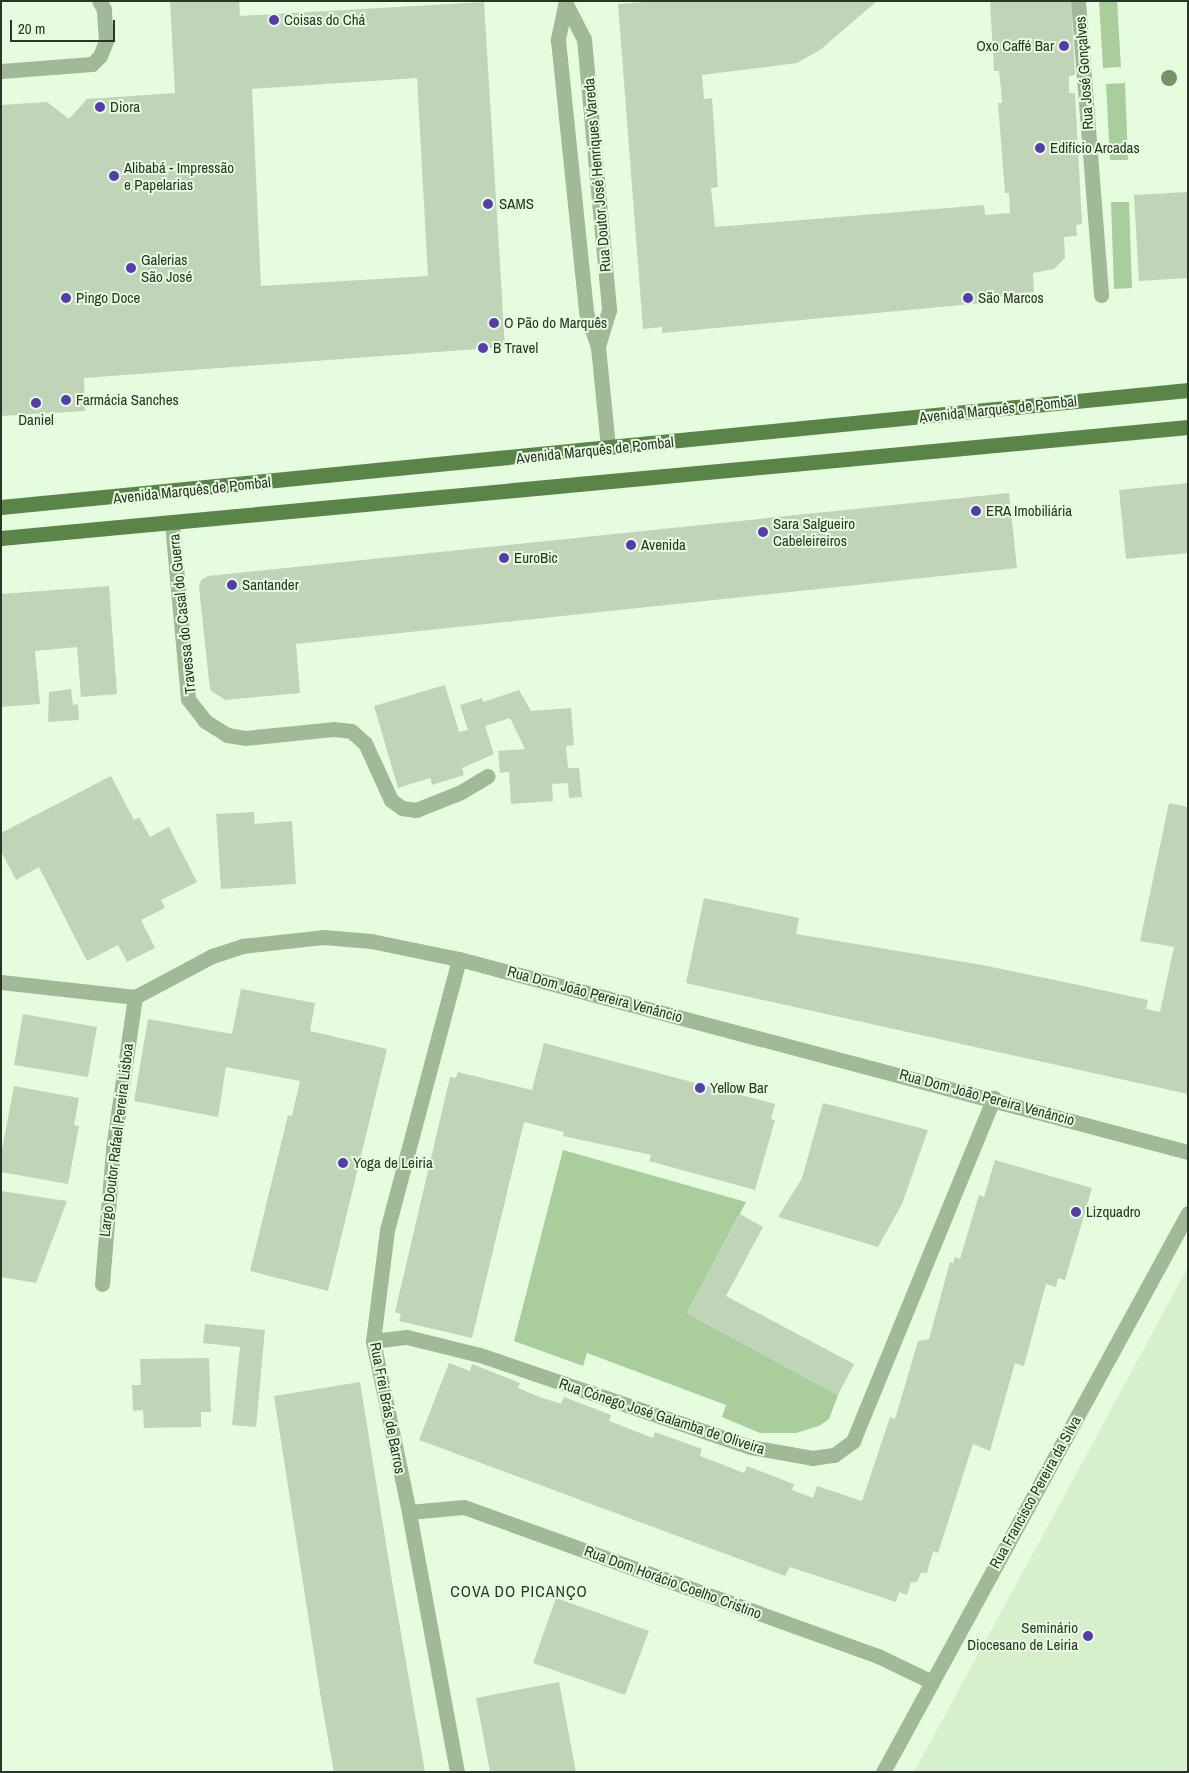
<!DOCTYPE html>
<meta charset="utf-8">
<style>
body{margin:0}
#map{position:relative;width:1189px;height:1773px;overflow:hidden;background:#e6fcde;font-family:"Archivo Narrow",sans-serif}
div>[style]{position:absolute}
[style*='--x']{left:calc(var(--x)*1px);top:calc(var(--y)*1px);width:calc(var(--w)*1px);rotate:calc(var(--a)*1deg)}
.built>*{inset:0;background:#d6f0cd}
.green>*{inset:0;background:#a9ce9b}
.building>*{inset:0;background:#c0d5b8}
.minor>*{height:15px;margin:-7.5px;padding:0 7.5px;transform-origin:7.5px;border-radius:7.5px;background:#a0b997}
.major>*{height:15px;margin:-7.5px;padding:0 7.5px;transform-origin:7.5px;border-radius:7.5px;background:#598648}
.trees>*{width:16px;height:16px;margin:-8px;border-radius:50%;background:#759367}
.dots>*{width:14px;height:14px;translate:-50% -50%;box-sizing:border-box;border:2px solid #e6fcde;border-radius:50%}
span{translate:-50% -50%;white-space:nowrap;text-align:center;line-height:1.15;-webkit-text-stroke:4px #e6fcde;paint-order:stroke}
.poi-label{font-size:15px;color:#2b3428}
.left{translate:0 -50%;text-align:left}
.right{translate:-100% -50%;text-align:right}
.street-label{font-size:15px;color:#2b3428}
.neighbourhood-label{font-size:16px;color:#2b3428;letter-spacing:1px}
.frame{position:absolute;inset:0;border:2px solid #2b3428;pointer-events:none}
.scale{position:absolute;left:10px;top:20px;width:105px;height:22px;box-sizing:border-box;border:2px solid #2b3428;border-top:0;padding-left:6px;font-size:15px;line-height:18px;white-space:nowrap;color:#2b3428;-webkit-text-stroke:4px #e6fcde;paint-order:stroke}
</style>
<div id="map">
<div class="built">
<i style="clip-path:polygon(1188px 1267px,1188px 1772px,914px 1772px,1062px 1500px)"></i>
</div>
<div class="green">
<i style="clip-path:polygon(1099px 1px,1117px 1px,1121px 67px,1103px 68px)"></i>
<i style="clip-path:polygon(1125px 83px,1128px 160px,1110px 160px,1106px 84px)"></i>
<i style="clip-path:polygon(1111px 202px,1129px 202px,1132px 288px,1114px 289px)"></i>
<i style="clip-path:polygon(563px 1150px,746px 1202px,687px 1313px,838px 1395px,829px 1419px,819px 1426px,796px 1433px,760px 1433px,722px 1417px,726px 1405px,587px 1353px,583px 1366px,514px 1341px)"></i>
</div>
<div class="building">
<i style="clip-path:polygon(evenodd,170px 1px,239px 1px,240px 16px,484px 2px,505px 347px,84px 378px,85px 411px,1px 416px,1px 105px,47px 102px,69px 119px,87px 99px,175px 93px,170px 1px,417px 78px,428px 276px,261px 286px,252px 89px,417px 78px)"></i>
<i style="clip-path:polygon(656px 1px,877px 1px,820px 50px,797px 63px,702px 75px,704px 99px,712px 98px,718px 187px,711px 188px,715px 227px,984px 205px,985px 215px,1010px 213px,1009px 193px,1005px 193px,998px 103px,1002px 103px,1001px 89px,999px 71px,994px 71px,990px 1px,1071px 1px,1075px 75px,1069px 76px,1069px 93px,1075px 93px,1082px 224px,1076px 225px,1077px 236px,1064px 237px,1065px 258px,1054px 269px,1033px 273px,1034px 292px,1018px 293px,1018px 299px,992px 295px,993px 302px,662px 333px,662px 327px,643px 329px,618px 4px)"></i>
<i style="clip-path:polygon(1188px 192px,1188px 278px,1139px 281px,1134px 195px)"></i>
<i style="clip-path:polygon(1188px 483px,1188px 553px,1126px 559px,1119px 490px)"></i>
<i style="clip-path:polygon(1009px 493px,1017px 568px,296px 644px,300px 693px,225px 700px,210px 690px,199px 587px,201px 580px,208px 576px)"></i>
<i style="clip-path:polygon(109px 586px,117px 694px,81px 697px,77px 647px,35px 651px,40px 704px,1px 707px,1px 594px)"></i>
<i style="clip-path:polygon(445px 685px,459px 732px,468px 730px,460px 705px,482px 698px,483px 702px,519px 690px,531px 711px,571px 708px,574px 745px,566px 746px,568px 768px,579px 768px,582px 797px,569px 798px,568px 783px,552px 784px,553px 801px,511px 804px,509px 772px,500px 773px,498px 751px,525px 749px,510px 718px,485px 726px,494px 754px,462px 768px,464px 775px,432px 785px,430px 778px,398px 788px,374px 706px)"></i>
<i style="clip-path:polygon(71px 689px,73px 705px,78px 704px,79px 720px,48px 722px,49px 692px)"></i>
<i style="clip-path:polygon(111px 776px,134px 820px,139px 817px,150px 837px,169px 827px,197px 882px,161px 900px,165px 908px,141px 920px,155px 948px,127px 962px,118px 945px,87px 961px,39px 867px,16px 880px,1px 851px,1px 833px)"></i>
<i style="clip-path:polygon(1169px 803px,1188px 807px,1188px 1094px,686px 983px,704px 898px,799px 918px,796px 934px,982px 965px,1074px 984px,1148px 1000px,1146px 1009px,1160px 1012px,1174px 947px,1140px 941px)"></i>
<i style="clip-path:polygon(254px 812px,255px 824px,292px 821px,296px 884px,221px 889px,216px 814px)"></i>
<i style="clip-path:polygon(241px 989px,315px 1003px,310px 1031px,387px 1049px,328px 1291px,250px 1271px,288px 1115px,292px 1116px,300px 1081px,226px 1067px,218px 1117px,134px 1101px,148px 1019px,232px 1034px)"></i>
<i style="clip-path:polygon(23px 1014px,97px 1027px,88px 1077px,14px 1065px)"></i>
<i style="clip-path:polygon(544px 1043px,775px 1104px,771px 1119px,775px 1120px,755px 1190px,649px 1161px,651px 1155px,563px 1136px,564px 1132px,524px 1122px,472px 1338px,399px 1321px,401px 1314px,395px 1312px,450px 1077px,456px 1078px,458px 1072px,532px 1090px)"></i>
<i style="clip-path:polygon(14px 1086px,79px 1098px,74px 1125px,79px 1126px,68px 1184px,1px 1172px,1px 1155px)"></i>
<i style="clip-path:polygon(823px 1103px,928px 1130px,902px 1204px,878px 1247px,778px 1217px,802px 1178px)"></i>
<i style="clip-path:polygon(995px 1160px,1092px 1188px,1065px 1280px,1058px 1278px,1056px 1287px,1046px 1284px,1024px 1366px,1015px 1363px,990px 1451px,973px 1444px,938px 1553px,933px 1551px,927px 1573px,921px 1573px,917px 1582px,911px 1582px,907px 1595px,899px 1592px,896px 1602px,790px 1567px,785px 1576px,419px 1440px,449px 1363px,470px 1371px,472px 1364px,520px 1383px,518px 1388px,540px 1397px,561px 1404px,564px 1397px,611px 1415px,609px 1421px,653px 1438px,655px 1432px,702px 1449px,700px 1456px,744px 1473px,747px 1466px,794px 1484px,792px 1490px,813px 1498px,817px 1486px,862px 1501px,890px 1417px,895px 1419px,918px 1341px,929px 1339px,950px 1262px,953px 1263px,955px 1257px,960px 1259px,979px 1195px,984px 1197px)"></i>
<i style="clip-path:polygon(1px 1191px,67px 1201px,36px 1283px,1px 1277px)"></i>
<i style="clip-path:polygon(740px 1214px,763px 1227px,726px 1296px,854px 1364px,838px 1395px,687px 1313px)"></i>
<i style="clip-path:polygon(205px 1324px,265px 1330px,256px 1427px,232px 1425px,240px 1347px,203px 1343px)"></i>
<i style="clip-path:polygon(209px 1358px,211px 1412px,201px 1412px,201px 1427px,144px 1428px,143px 1410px,133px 1411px,132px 1385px,141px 1385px,140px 1359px)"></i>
<i style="clip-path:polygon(360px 1382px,392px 1581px,425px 1772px,334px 1772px,322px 1705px,274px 1396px)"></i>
<i style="clip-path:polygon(556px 1598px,649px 1631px,625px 1695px,533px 1663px)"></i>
<i style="clip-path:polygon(559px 1682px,576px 1772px,490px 1772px,476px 1698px)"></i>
</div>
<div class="minor">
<i style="--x:566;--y:1;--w:40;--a:102"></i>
<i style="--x:558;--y:40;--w:273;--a:84.1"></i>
<i style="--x:586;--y:312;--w:37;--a:71"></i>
<i style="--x:598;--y:347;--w:101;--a:84.3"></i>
<i style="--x:1078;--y:1;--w:295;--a:85.5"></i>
<i style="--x:567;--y:6;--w:37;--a:63"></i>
<i style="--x:584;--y:39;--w:272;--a:84.7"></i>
<i style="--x:609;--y:310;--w:39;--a:107"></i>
<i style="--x:1;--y:71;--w:91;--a:-4.4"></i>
<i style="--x:92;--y:64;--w:11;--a:-45"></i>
<i style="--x:100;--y:56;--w:16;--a:-68"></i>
<i style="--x:106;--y:41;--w:32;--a:-94"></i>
<i style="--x:104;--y:9;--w:9;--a:-122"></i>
<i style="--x:172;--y:523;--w:177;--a:84.8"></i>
<i style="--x:188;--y:699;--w:28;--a:52"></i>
<i style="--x:205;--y:721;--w:26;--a:32"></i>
<i style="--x:227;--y:735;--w:18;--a:9"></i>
<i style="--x:245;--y:738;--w:88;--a:-5.8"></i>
<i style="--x:333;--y:729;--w:18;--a:6"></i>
<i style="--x:351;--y:731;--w:18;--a:41"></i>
<i style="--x:365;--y:743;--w:63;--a:65.5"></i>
<i style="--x:391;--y:800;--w:14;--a:36"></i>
<i style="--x:402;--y:808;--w:14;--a:8"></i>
<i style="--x:416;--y:810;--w:48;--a:-21.8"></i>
<i style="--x:461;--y:792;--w:31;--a:-31"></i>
<i style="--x:1;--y:982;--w:135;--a:6.4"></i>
<i style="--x:135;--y:997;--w:87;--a:-28"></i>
<i style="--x:212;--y:956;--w:32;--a:-18"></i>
<i style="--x:242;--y:946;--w:81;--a:-6.3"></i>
<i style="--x:323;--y:937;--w:48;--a:4.8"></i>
<i style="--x:371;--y:941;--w:90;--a:11.6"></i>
<i style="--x:459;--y:959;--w:754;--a:14.83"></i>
<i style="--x:102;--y:1284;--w:135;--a:-85.3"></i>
<i style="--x:113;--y:1149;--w:154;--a:-81.8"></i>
<i style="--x:373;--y:1341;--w:34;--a:-7"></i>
<i style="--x:407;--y:1337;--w:75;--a:13.9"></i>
<i style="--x:480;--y:1355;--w:286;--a:18.8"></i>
<i style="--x:751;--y:1447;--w:62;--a:10.2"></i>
<i style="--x:812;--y:1458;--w:22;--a:-8"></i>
<i style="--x:834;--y:1455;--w:24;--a:-36"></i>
<i style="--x:853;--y:1441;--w:371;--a:-67.7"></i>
<i style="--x:409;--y:1512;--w:55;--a:-5.2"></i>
<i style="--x:464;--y:1507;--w:440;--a:19.8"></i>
<i style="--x:878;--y:1656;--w:60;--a:25.7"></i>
<i style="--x:457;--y:1772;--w:264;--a:-100.5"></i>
<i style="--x:409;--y:1512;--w:175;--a:-101.9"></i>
<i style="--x:373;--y:1341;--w:112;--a:-82.8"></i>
<i style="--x:387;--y:1230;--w:280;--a:-75.1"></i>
<i style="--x:883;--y:1772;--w:637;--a:-61.38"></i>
</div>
<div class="major">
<i style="--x:1;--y:507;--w:1193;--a:-5.63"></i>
<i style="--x:1;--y:538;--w:1192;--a:-5.34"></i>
</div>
<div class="trees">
<i style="left:1169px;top:78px"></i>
</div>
<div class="dots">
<i style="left:274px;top:20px;background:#563ab2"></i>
<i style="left:1064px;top:46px;background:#563ab2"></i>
<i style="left:100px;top:107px;background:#563ab2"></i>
<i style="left:1040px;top:148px;background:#563ab2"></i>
<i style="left:114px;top:176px;background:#563ab2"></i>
<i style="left:488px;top:204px;background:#563ab2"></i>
<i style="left:131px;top:268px;background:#563ab2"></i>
<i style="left:66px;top:298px;background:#563ab2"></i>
<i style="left:968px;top:298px;background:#563ab2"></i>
<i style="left:494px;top:323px;background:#563ab2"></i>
<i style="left:483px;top:348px;background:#563ab2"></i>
<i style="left:66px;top:400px;background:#563ab2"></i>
<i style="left:36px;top:403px;background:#563ab2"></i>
<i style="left:976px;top:511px;background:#563ab2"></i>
<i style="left:763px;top:532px;background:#563ab2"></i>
<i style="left:631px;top:545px;background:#563ab2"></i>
<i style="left:504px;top:558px;background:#563ab2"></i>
<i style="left:232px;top:585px;background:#563ab2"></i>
<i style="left:700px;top:1088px;background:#563ab2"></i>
<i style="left:343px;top:1163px;background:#563ab2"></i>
<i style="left:1076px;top:1212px;background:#563ab2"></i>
<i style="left:1088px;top:1636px;background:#563ab2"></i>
</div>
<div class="poi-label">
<span class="left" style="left:284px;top:20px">Coisas do Chá</span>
<span class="right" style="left:1054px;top:46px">Oxo Caffé Bar</span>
<span class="left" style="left:110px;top:107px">Diora</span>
<span class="left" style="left:1050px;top:148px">Edifício Arcadas</span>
<span class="left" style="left:124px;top:176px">Alibabá - Impressão<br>e Papelarias</span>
<span class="left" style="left:499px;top:204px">SAMS</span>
<span class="left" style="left:141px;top:268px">Galerias<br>São José</span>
<span class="left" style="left:76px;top:298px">Pingo Doce</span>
<span class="left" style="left:978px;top:298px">São Marcos</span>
<span class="left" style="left:504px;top:323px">O Pão do Marquês</span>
<span class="left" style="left:493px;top:348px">B Travel</span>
<span class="left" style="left:76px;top:400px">Farmácia Sanches</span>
<span style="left:36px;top:420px">Daniel</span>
<span class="left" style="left:986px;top:511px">ERA Imobiliária</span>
<span class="left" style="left:773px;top:532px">Sara Salgueiro<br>Cabeleireiros</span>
<span class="left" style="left:641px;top:545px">Avenida</span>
<span class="left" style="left:514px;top:558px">EuroBic</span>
<span class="left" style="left:242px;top:585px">Santander</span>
<span class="left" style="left:710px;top:1088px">Yellow Bar</span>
<span class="left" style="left:353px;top:1163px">Yoga de Leiria</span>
<span class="left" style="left:1086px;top:1212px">Lizquadro</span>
<span class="right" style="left:1078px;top:1636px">Seminário<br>Diocesano de Leiria</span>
</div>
<div class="street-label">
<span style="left:1084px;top:73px;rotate:-94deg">Rua José Gonçalves</span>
<span style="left:597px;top:175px;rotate:-95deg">Rua Doutor José Henriques Vareda</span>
<span style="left:998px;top:409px;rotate:-6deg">Avenida Marquês de Pombal</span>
<span style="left:595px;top:450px;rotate:-6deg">Avenida Marquês de Pombal</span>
<span style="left:192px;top:490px;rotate:-6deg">Avenida Marquês de Pombal</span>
<span style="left:182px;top:614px;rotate:-96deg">Travessa do Casal do Guerra</span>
<span style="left:595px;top:994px;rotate:15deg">Rua Dom João Pereira Venâncio</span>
<span style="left:987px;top:1097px;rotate:15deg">Rua Dom João Pereira Venâncio</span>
<span style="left:116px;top:1140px;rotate:-83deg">Largo Doutor Rafael Pereira Lisboa</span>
<span style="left:388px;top:1408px;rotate:79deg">Rua Frei Brás de Barros</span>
<span style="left:662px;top:1416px;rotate:18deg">Rua Cónego José Galamba de Oliveira</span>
<span style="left:1035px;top:1492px;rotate:-61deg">Rua Francisco Pereira da Silva</span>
<span style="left:673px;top:1582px;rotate:20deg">Rua Dom Horácio Coelho Cristino</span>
</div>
<div class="neighbourhood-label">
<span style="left:519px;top:1591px">COVA DO PICANÇO</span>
</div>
<div class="frame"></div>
<div class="scale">20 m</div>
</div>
